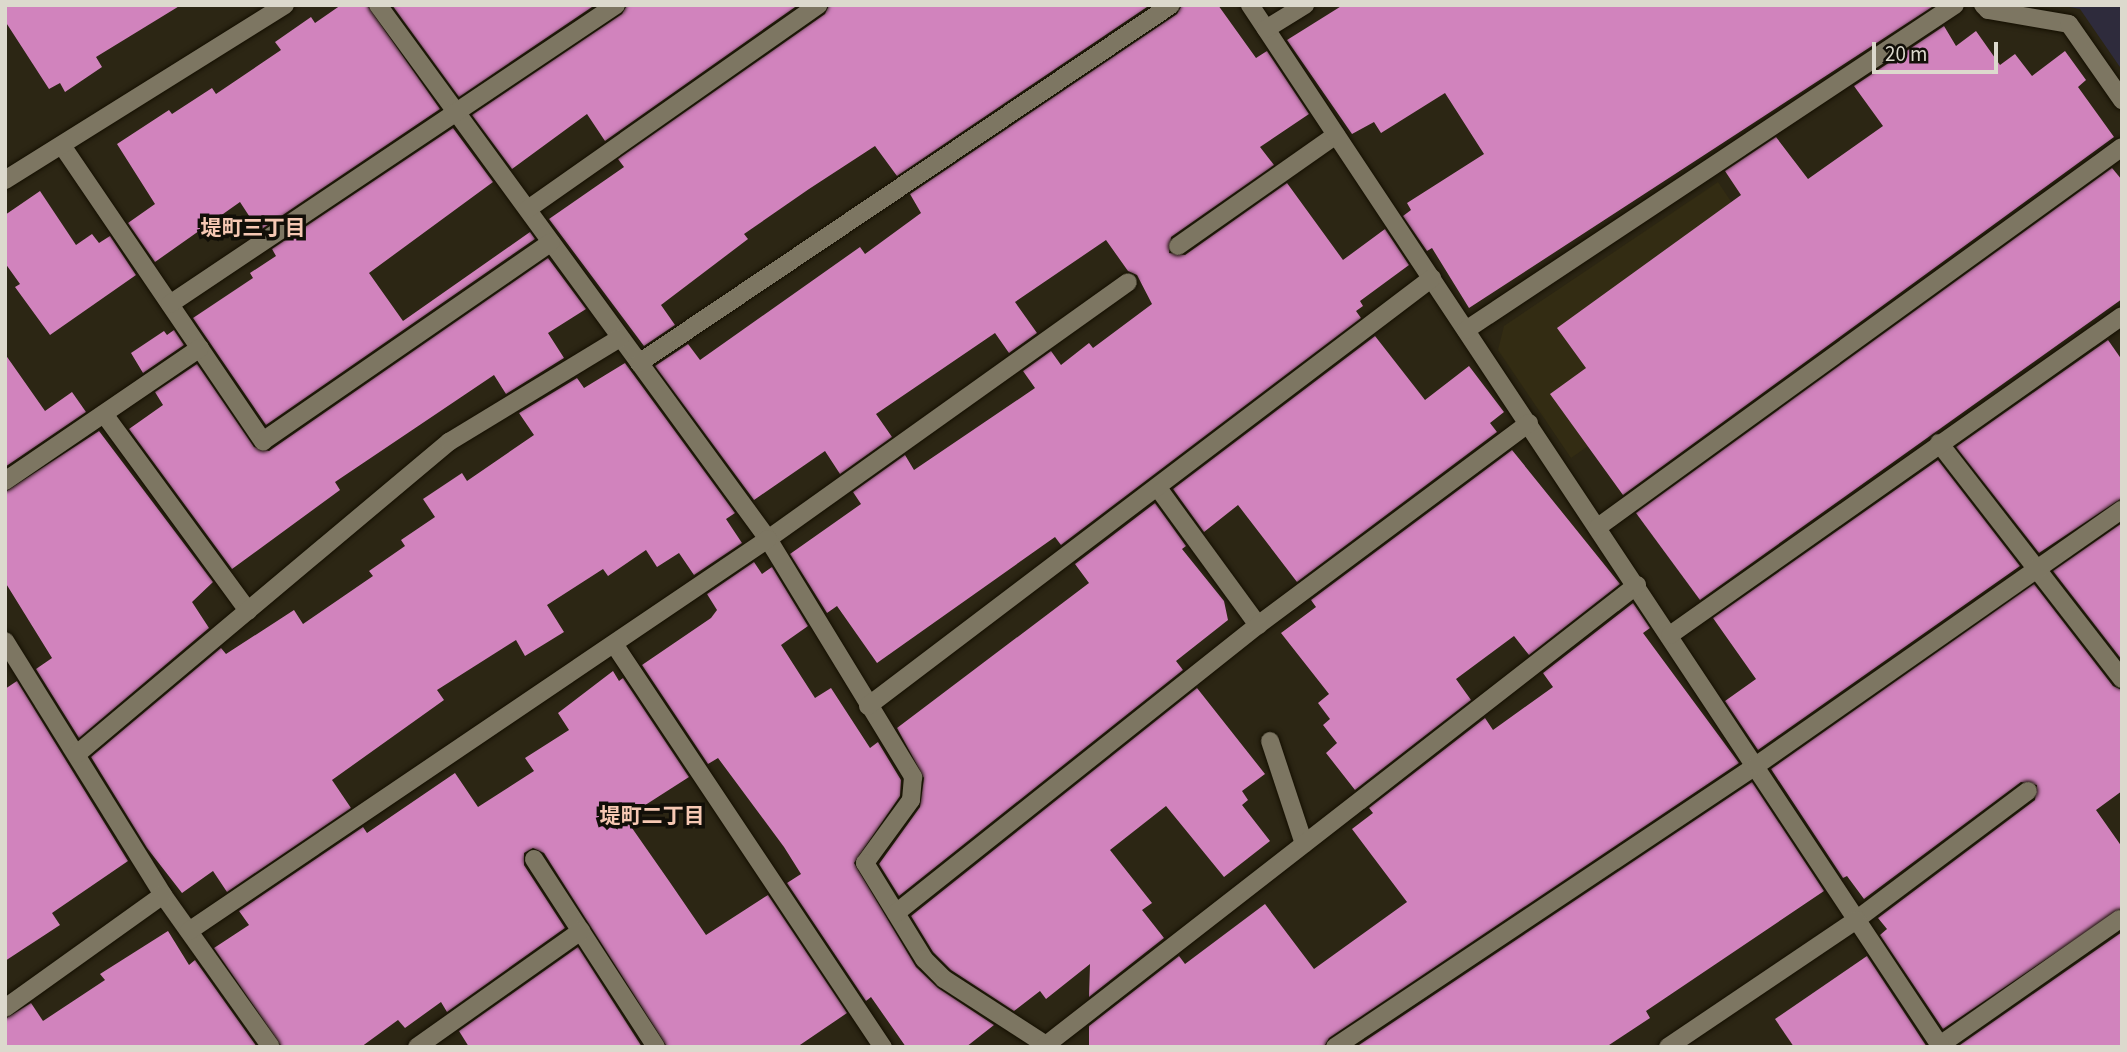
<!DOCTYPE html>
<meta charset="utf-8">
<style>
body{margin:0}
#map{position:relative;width:2127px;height:1052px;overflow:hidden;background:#2c2614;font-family:"Source Sans 3","Noto Sans JP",sans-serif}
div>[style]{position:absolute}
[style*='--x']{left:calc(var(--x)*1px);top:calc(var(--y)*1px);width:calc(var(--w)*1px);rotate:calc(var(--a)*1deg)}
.built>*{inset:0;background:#332c13}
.education>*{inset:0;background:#2e2b3c}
.building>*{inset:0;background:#d183bd}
.roads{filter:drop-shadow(0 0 2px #140f01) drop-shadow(0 0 2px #140f01)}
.service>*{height:18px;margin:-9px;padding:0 9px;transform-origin:9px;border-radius:9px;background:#7d7662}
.minor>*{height:18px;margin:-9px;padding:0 9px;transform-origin:9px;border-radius:9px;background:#7d7662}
span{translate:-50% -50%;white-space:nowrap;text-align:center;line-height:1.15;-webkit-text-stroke:7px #120f08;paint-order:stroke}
.neighbourhood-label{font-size:21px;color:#f6c8b3;font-weight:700}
.frame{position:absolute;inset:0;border:7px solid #dcd9cd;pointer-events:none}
.scale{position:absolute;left:1872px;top:42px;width:126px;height:32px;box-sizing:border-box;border:4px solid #dcd9cd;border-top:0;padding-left:9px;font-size:21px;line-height:24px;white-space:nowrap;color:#dcd9cd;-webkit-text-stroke:5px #120f08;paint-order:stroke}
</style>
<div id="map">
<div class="built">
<i style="clip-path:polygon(1718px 182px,1797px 300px,1571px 458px,1498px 350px,1504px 326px)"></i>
</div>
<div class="education">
<i style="clip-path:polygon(2059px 5px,2122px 5px,2122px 70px,2080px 9px)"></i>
</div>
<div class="building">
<i style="clip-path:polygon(5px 5px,181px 5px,96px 57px,102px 67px,65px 92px,60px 83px,49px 89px,5px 21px)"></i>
<i style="clip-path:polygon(341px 5px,367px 5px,440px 109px,259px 231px,240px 202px,155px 262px,128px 223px,155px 204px,117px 144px,169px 110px,172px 114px,212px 88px,216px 94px,281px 50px,275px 42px,311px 17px,315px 23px)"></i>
<i style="clip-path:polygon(392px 5px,595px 5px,459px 97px)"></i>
<i style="clip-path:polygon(627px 5px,798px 5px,605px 141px,587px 114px,512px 169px,472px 115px,622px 14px)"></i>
<i style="clip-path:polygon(829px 5px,1150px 5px,897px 176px,875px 146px,809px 189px,744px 234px,748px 239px,661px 305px,675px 325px,644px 346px,549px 219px,624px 167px,618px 159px,825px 14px)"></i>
<i style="clip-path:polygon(1182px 5px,1218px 5px,1256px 58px,1267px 51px,1309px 114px,1260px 147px,1274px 165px,1171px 237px,1169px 253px,1185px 255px,1287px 183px,1343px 260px,1385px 229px,1409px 265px,1360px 301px,1363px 306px,1356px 311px,1361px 318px,1061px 545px,1055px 537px,877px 663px,837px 606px,827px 613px,790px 554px,861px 504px,853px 492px,905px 455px,914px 470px,1035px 388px,1023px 371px,1051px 351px,1061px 365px,1089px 343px,1093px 348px,1152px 304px,1137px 275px,1128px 271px,1106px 240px,1015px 302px,1037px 333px,1009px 353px,995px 333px,876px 414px,892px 437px,840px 474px,825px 451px,754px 500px,655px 366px,688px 344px,700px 360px,860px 247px,865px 254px,921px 213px,910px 194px,1177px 14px)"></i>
<i style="clip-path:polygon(1343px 5px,1931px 5px,1932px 7px,1469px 308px,1432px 248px,1427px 251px,1403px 216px,1411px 210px,1407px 203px,1484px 154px,1445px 93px,1381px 133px,1374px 122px,1352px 134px,1287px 40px)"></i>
<i style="clip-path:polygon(1944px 26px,1956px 46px,1976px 31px,2000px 65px,2015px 54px,2032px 76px,2065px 51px,2086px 80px,2078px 87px,2114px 137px,1623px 495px,1550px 394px,1586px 368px,1557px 328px,1741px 195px,1725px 171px,1776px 137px,1808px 179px,1883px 126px,1854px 86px)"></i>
<i style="clip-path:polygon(453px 128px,493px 182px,369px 273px,403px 321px,530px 232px,535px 239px,266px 425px,193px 318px,253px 278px,250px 273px,276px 256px,272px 249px)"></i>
<i style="clip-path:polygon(2112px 168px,2122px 180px,2122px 299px,1700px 600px,1636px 513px)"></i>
<i style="clip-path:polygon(40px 191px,76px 245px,92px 234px,99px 243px,110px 236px,136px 275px,50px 335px,15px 287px,20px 284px,5px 263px,5px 215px)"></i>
<i style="clip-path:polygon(548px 258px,586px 309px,548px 333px,564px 358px,506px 394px,494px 375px,335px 482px,340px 490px,232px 569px,129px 429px,163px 405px,155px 392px,197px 364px,254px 447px,269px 451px)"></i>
<i style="clip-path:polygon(174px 330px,184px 345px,143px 373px,131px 353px,164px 331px,167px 335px)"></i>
<i style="clip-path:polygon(1375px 336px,1425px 400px,1469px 366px,1504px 412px,1490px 423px,1497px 432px,1297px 582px,1238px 505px,1204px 532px,1173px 489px)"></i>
<i style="clip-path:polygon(2108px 340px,2122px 360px,2122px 498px,2039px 553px,1956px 447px)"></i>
<i style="clip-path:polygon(5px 354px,45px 411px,72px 392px,86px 412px,5px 467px)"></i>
<i style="clip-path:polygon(625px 363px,735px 513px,726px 519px,742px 543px,694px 575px,679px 553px,657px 567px,646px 550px,608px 576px,603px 569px,547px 605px,564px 632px,525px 656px,516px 640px,437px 690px,444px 700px,332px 780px,351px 808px,227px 892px,213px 871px,182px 893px,147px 848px,91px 757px,221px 648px,226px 654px,294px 610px,303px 624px,373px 576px,369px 571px,405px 546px,401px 540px,435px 517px,423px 499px,462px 473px,467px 481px,534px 435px,519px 413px,577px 378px,584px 388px)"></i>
<i style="clip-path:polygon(99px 431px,213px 582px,192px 602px,209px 628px,79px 738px,36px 669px,52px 658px,5px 582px,5px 492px)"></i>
<i style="clip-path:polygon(1512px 450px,1620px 584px,1529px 655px,1514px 636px,1456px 679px,1471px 700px,1355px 790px,1326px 753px,1337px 743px,1323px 725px,1330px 719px,1318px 703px,1329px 694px,1281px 633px,1316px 607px,1311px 600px)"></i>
<i style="clip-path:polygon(1938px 460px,2020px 566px,1758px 750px,1725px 701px,1756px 679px,1713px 618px)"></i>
<i style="clip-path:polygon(1155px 503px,1186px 546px,1182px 549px,1224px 601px,1228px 620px,1176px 661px,1183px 670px,899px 896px,879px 864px,920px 807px,924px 778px,897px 728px,1089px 583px,1075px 564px)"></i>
<i style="clip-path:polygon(2122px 523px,2122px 660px,2053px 571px)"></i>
<i style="clip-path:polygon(754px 562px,762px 574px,772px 567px,808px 626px,781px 645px,815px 698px,831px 688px,870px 748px,878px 742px,901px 780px,900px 796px,854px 863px,916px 967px,938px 988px,994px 1025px,966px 1047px,906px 1047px,871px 997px,866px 1001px,787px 883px,801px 874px,784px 847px,718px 758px,708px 764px,642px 665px,711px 618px,717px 610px,707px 594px)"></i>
<i style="clip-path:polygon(2034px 584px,2113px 686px,2122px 690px,2122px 791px,2096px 810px,2122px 847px,2122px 908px,1943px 1029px,1880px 935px,1887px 929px,1878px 918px,2035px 800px,2037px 785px,2021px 782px,1864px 899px,1847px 876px,1843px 878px,1771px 769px)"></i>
<i style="clip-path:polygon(1633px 603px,1650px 628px,1643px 633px,1739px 763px,1329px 1038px,1324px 1047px,1089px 1047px,1089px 1026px,1179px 956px,1185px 964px,1265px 904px,1314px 969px,1407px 902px,1352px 829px,1373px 813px,1369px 808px,1485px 718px,1493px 730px,1553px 687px,1543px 673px)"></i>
<i style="clip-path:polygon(613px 671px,619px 681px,623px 678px,689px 777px,625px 818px,669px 881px,706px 935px,768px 895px,847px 1013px,797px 1047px,667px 1047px,544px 853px,533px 848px,524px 853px,524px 865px,565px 928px,447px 1012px,441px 1002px,405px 1028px,398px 1020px,361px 1047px,282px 1047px,214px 948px,249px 925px,239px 911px,363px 827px,367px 833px,455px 773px,478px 807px,534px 771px,525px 758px,569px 730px,558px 713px)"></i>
<i style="clip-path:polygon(17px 681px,128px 861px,52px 913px,60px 925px,5px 961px,5px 689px)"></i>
<i style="clip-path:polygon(1197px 688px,1265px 774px,1242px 791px,1248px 800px,1242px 805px,1270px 841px,1224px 877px,1166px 806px,1110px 850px,1152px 903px,1142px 910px,1164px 938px,1089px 997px,1090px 964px,1046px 999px,1040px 991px,1014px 1011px,951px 970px,933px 952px,911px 916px)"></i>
<i style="clip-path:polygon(1752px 782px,1824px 891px,1646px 1011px,1650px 1018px,1606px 1047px,1356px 1047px)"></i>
<i style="clip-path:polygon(168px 931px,189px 965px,195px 960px,257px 1047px,5px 1047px,5px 1019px,31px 1003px,43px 1021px,105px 980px,100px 974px)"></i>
<i style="clip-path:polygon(2122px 932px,2122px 1047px,1957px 1047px)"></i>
<i style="clip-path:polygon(578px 947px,642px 1047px,469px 1047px,459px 1031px)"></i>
<i style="clip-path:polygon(1867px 956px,1927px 1047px,1794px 1047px,1775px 1019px)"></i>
</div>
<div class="roads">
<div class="service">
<i style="--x:1178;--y:246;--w:193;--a:-35.1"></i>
<i style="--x:768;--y:539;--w:442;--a:-35.5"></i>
<i style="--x:1270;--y:741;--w:108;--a:71.7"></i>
<i style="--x:1856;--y:920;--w:215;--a:-36.9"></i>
<i style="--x:1940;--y:1045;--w:220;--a:-35"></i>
</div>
<div class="minor">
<i style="--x:378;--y:5;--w:661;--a:53.86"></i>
<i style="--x:768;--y:539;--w:279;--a:58.6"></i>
<i style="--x:913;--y:777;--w:23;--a:95"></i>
<i style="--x:911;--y:800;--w:78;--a:126.1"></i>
<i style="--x:865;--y:863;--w:113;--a:58.4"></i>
<i style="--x:924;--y:959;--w:28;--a:45"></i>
<i style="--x:944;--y:979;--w:125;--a:32.9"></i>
<i style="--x:1250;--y:5;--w:1250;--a:56.45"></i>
<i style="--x:1983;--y:5;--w:7;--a:45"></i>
<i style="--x:1988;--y:10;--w:82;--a:9.8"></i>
<i style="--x:2069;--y:24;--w:93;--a:55.1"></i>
<i style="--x:1266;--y:29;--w:46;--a:-31.6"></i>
<i style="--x:63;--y:147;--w:356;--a:55.8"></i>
<i style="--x:263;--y:441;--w:350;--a:-34.6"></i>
<i style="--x:5;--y:180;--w:330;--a:-32"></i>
<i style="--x:528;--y:209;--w:355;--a:-35.1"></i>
<i style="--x:170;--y:304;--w:537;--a:-33.84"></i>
<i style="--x:1466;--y:330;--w:587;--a:-33.61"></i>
<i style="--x:639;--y:363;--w:641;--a:-33.94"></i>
<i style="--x:104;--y:414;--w:244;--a:53.8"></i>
<i style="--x:1939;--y:443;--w:299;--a:52.2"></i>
<i style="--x:5;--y:481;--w:236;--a:-34.3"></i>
<i style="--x:1158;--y:488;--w:170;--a:53.9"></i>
<i style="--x:1598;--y:527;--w:647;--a:-35.95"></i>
<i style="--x:1670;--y:635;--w:553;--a:-35.21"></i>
<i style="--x:5;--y:641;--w:299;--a:58.1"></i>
<i style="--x:163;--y:895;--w:186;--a:54.6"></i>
<i style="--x:614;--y:644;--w:485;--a:56.3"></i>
<i style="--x:868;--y:706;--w:708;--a:-37.19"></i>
<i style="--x:77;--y:754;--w:486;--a:-40"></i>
<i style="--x:449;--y:442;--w:200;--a:-31.3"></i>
<i style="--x:534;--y:859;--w:224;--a:57"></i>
<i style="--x:896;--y:913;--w:463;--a:-38.5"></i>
<i style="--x:1258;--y:625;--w:338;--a:-36.7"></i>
<i style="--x:189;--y:931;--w:699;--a:-34.1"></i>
<i style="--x:5;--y:1008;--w:194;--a:-35.6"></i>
<i style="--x:1046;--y:1045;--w:749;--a:-37.9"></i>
<i style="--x:417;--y:1047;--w:201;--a:-35.3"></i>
<i style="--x:1335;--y:1047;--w:508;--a:-33.75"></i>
<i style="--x:1757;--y:765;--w:446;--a:-35"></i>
<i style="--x:1668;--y:1047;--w:227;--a:-34"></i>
</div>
</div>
<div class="neighbourhood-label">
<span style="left:253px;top:228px">堤町三丁目</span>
<span style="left:652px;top:816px">堤町二丁目</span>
</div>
<div class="frame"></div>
<div class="scale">20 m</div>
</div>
